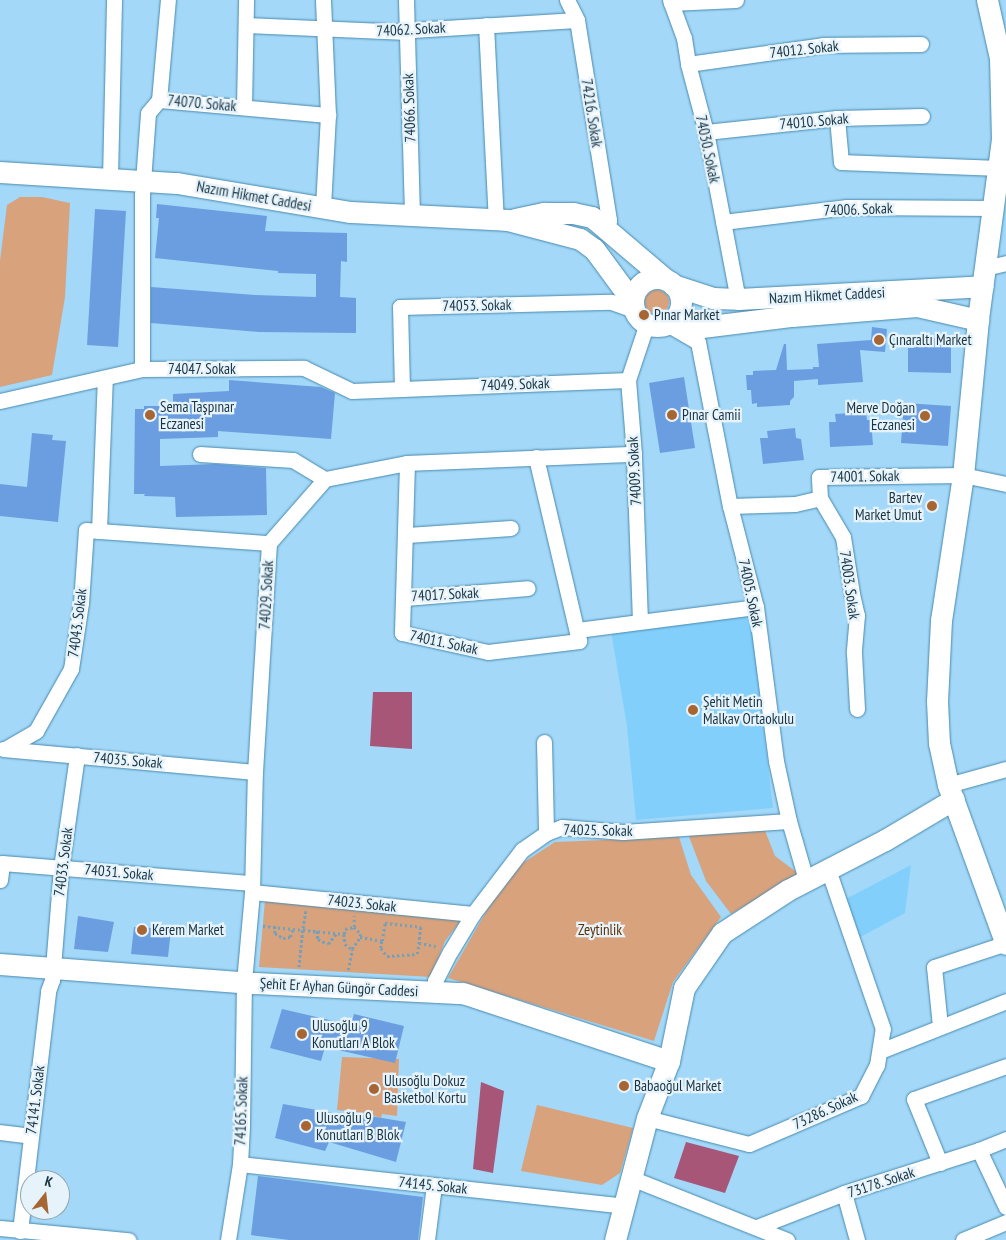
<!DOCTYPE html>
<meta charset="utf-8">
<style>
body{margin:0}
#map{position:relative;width:1006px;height:1240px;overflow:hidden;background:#a3d8f8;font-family:"PT Sans Narrow",sans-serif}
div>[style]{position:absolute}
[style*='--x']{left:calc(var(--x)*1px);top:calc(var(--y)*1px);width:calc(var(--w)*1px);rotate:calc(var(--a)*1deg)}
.built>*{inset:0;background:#83cffc}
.green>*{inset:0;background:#d8a27d}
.round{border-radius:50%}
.water>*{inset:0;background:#a75677}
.building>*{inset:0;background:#6a9ee0}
.path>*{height:2.5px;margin-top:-1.25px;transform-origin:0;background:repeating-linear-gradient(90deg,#74a0ba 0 2.5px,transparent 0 5px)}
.roads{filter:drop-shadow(0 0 1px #488aaf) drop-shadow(0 0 1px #488aaf)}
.street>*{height:15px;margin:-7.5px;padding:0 7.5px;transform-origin:7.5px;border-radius:7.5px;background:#fff}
.secondary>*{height:21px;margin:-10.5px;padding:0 10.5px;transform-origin:10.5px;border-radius:10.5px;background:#fff}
.secondary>.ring{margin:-10.5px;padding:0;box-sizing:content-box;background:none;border:21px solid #fff;border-radius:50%}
.dots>*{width:14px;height:14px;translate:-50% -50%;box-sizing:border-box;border:2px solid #e6f3fb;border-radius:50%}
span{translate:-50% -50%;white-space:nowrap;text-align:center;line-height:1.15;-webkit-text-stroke:4.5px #e6f3fb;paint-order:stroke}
.street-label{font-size:15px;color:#183443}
.poi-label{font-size:15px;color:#183443}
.left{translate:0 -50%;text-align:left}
.right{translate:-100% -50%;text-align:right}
.park-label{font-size:15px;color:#5e2f04}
.north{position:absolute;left:20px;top:1170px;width:50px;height:50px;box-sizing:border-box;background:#e6f3fb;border:1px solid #94a7b1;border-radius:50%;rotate:16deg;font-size:14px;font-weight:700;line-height:20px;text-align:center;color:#183443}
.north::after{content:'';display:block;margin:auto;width:18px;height:22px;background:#a76532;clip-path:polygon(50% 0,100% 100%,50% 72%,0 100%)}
</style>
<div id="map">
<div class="built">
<i style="clip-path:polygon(750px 615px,773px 808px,636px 820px,627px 726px,611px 631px)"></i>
<i style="clip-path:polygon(911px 865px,905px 913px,855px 940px,840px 902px)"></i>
</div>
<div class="green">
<i style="clip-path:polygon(20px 197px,42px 197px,70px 203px,65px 297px,52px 375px,0 387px,0 261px,7px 205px)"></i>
<i class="round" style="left:645px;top:290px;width:24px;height:24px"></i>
<i style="clip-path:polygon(764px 828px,775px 856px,799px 874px,731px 914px,706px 881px,688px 834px)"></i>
<i style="clip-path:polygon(679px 837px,691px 875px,721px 917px,673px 982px,654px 1041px,448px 978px,509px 872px,555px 842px)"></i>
<i style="clip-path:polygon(265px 900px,462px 919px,445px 941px,431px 977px,259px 967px)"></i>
<i style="clip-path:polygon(342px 1057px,399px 1059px,397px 1116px,382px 1114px,381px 1118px,365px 1113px,337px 1110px)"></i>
<i style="clip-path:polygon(537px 1105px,633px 1128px,620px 1173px,602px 1185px,521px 1171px)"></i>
</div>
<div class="water">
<i style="clip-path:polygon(373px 692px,412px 692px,412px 749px,370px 746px)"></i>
<i style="clip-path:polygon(481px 1082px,504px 1091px,493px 1173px,473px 1169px)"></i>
<i style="clip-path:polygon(686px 1142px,739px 1156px,725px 1193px,674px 1178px)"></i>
</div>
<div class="building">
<i style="clip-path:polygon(157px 204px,267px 216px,265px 231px,347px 233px,347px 262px,341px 261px,340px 297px,356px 298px,356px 333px,259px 332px,151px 323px,151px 287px,255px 295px,316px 297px,316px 274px,278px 273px,278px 271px,155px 258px,159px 218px,156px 218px)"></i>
<i style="clip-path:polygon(95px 209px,126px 211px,118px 347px,87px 345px)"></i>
<i style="clip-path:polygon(872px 327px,887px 329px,885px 352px,860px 350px,863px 382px,818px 385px,818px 379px,794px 381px,794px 397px,790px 401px,790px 405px,757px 407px,757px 403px,752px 404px,751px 390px,747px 390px,746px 375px,753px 375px,753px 371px,776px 370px,784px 344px,786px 344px,787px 370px,813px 369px,813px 367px,819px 367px,817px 344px,871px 340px)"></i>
<i style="clip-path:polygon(914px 338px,944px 338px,944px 347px,951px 347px,951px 373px,908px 372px,908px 348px,914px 348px)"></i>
<i style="clip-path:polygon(684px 377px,695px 448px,660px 453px,649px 383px)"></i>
<i style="clip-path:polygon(229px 380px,321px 387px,335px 393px,331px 439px,218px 431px,218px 437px,160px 439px,160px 466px,216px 464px,266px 468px,267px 515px,176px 517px,175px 497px,144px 496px,145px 494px,134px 494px,135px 409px,144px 409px,144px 406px,173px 406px,173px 394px,229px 391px)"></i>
<i style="clip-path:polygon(904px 403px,951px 406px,948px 446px,901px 443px)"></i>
<i style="clip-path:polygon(866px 412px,867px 420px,871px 420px,873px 445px,830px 447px,829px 422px,836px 422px,835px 414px)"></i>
<i style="clip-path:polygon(795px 428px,796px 438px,801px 439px,804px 460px,763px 464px,760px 438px,768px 438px,767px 431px)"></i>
<i style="clip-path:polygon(32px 433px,53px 435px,52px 440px,66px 441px,58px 522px,0 516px,0 484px,27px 487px)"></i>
<i style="clip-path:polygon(78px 916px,114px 922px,108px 952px,74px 949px)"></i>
<i style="clip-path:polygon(134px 927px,171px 929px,168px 957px,131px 954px)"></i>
<i style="clip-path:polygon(282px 1009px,351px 1025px,354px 1014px,404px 1026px,395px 1063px,325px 1047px,321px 1061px,270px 1048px)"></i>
<i style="clip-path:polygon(283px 1104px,357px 1117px,358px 1114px,406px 1122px,396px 1162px,329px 1142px,325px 1151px,275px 1138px)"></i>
<i style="clip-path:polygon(258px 1176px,423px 1197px,418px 1240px,289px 1240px,251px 1235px)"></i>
</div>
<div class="path">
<i style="--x:306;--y:911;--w:19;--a:99"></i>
<i style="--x:303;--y:930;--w:41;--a:5.6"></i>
<i style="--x:344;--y:934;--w:5;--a:-79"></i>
<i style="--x:345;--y:929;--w:9;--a:-13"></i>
<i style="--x:354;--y:927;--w:10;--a:45"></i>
<i style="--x:361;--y:934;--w:3;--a:108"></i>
<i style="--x:360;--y:937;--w:22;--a:10"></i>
<i style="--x:382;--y:941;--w:18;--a:-81"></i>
<i style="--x:385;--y:923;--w:36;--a:6"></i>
<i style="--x:421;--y:927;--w:16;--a:97"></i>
<i style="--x:419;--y:943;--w:17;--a:10"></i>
<i style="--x:263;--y:926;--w:40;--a:5.7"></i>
<i style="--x:303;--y:930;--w:37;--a:96"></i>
<i style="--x:275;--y:926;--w:7;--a:90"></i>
<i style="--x:275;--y:933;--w:9;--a:32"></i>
<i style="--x:283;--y:938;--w:7;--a:-8"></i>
<i style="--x:290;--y:937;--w:9;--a:-72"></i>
<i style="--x:354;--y:927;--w:11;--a:-90"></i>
<i style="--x:317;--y:931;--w:8;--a:83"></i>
<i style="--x:318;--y:939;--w:11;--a:27"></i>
<i style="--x:328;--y:944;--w:14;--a:-51"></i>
<i style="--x:344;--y:934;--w:10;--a:84"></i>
<i style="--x:345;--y:944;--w:9;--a:36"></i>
<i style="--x:352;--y:949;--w:14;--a:-56"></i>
<i style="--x:382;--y:941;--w:7;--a:98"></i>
<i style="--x:381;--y:948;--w:10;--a:53"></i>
<i style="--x:387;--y:956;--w:30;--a:-4"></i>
<i style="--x:417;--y:954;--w:13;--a:-81"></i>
<i style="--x:348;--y:970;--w:21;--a:-79"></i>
</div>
<div class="roads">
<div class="street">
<i style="--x:406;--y:0;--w:217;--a:88.4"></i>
<i style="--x:567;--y:0;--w:22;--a:63"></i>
<i style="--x:577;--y:20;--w:203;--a:80.9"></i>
<i style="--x:609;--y:220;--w:9;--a:122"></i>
<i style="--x:670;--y:0;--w:40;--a:69.8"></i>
<i style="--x:684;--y:38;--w:26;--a:81"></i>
<i style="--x:688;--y:64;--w:70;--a:75.2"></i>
<i style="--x:706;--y:132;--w:170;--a:79.2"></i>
<i style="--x:671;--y:3;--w:65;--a:-2.6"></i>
<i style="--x:246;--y:25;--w:161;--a:2.5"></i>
<i style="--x:407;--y:32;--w:5;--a:-22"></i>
<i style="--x:412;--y:30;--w:165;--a:-3.5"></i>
<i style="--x:486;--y:25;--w:195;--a:87.1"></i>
<i style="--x:688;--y:64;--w:136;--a:-8"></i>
<i style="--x:823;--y:45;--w:98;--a:-0.6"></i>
<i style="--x:159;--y:100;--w:100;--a:-84.9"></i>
<i style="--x:244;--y:107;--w:107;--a:-88.9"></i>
<i style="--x:837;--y:118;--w:44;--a:84.8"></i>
<i style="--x:841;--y:162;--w:158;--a:2.2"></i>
<i style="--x:706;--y:132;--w:132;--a:-6.1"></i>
<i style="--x:837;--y:118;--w:85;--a:-1.3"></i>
<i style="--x:110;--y:178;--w:178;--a:-88.7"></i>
<i style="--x:323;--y:207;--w:92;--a:-86.9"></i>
<i style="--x:328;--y:115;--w:115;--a:-92.5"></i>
<i style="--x:723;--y:222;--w:125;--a:-6.9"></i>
<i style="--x:847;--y:207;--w:147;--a:0.4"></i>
<i style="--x:985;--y:268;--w:22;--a:-13"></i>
<i style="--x:672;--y:327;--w:30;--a:30"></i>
<i style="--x:698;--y:342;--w:167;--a:79"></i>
<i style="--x:730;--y:506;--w:104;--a:75.6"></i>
<i style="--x:756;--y:607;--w:155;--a:82.6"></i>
<i style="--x:776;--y:761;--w:61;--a:77.8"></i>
<i style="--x:789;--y:821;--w:61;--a:73.9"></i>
<i style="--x:142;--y:369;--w:174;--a:-90"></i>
<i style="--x:142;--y:195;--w:82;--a:-85.8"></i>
<i style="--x:148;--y:113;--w:17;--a:-50"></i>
<i style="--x:159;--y:100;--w:170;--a:5.1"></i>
<i style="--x:402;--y:389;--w:82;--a:-91.4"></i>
<i style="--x:400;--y:307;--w:211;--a:-1.4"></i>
<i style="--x:611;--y:302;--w:24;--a:19"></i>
<i style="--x:0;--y:401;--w:146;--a:-12.7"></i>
<i style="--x:142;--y:369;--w:162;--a:-0.4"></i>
<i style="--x:304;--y:368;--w:53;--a:25.6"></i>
<i style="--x:352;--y:391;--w:276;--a:-2.3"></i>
<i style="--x:200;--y:454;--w:93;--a:3.7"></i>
<i style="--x:293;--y:460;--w:37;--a:31"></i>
<i style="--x:407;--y:463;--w:170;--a:91.7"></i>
<i style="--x:402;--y:633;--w:88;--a:12.5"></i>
<i style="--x:488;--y:652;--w:92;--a:-6.9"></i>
<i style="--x:579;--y:641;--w:189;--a:-103.2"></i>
<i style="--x:820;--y:498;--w:45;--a:59.5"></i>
<i style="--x:843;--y:537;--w:58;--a:81"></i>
<i style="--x:852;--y:594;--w:22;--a:77"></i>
<i style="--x:857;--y:615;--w:38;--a:95"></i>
<i style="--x:854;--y:653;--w:56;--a:86.9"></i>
<i style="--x:730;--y:506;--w:65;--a:-1.8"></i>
<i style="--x:795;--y:504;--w:26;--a:-13"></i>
<i style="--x:820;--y:498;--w:21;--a:-93"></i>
<i style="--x:819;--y:477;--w:144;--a:-0.8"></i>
<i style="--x:963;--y:475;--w:44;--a:11.8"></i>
<i style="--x:99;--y:531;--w:153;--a:-87.8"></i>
<i style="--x:407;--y:535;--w:104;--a:-3.9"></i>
<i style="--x:405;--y:598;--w:123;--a:-4.6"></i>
<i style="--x:640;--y:621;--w:167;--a:-92.1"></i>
<i style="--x:634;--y:454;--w:74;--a:-94.6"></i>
<i style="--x:628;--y:380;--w:60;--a:-71.6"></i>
<i style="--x:577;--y:630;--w:180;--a:-7.3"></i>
<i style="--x:544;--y:742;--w:91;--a:88.7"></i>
<i style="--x:3;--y:749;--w:253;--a:5.2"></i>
<i style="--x:5;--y:749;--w:36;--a:-30"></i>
<i style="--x:36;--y:731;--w:71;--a:-60.6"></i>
<i style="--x:71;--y:669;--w:67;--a:-81.4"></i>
<i style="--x:81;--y:603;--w:73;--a:-86.1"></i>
<i style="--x:86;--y:530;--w:183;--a:4.1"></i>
<i style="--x:948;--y:785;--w:60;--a:-15.4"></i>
<i style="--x:0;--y:880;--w:17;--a:-83"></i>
<i style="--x:2;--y:863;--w:251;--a:4.6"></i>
<i style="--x:252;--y:892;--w:222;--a:5.7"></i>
<i style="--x:433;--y:992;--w:11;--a:-80"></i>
<i style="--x:435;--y:981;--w:33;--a:-63"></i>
<i style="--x:450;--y:952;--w:44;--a:-58.8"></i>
<i style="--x:473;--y:914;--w:81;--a:-52.6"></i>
<i style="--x:522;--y:850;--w:29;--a:-35"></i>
<i style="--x:546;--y:833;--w:17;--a:-21"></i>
<i style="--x:562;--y:827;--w:61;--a:4.7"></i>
<i style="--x:623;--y:832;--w:166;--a:-3.8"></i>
<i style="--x:940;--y:1026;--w:59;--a:-95.8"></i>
<i style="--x:934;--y:967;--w:76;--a:-18.4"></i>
<i style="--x:880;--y:1051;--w:136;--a:-21.6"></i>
<i style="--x:647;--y:1118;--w:105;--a:14.3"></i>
<i style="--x:749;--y:1144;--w:122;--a:-23.2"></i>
<i style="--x:861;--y:1096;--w:35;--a:-63"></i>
<i style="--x:877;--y:1065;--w:36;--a:-81"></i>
<i style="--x:883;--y:1029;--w:169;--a:-109"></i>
<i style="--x:0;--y:1132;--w:31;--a:7"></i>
<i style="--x:979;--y:1150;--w:63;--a:64.7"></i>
<i style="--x:940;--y:1163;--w:69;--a:-112.1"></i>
<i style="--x:914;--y:1099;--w:98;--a:-19.7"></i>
<i style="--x:240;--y:1164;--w:388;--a:6.2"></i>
<i style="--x:631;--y:1178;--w:168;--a:21.7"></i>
<i style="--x:844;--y:1193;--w:49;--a:74.5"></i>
<i style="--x:757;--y:1227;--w:93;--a:-21.3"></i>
<i style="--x:844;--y:1193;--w:142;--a:-17.7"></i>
<i style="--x:979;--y:1150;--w:29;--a:-22"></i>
<i style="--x:0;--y:1228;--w:129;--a:5.4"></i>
<i style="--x:20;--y:1231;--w:242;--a:-83.3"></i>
<i style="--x:48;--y:991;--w:12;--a:-70"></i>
<i style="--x:52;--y:980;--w:112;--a:-85.4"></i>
<i style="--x:61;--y:868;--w:114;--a:-81.9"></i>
<i style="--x:228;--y:1240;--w:77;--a:-81"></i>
<i style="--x:240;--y:1164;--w:39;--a:-87"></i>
<i style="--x:242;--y:1125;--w:143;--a:-89.2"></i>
<i style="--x:244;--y:982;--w:90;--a:-84.9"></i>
<i style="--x:252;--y:892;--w:120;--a:-88.6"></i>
<i style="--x:255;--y:772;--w:229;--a:-86.5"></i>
<i style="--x:269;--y:543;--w:85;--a:-48.8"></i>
<i style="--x:325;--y:479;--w:84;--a:-11"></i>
<i style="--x:407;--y:463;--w:227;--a:-2.3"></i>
<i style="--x:427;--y:1240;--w:55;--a:-82.7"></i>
<i style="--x:963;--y:1240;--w:47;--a:-22.7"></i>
</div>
<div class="secondary">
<i style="--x:987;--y:0;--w:59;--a:77.4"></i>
<i style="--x:1000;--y:58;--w:81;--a:88.6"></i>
<i style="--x:1002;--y:139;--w:183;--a:97.6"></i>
<i style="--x:978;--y:320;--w:156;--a:95.5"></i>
<i style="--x:963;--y:475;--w:147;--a:98.6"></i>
<i style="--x:941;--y:620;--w:81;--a:92.8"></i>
<i style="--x:937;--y:701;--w:42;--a:87.3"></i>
<i style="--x:939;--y:743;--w:43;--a:77.9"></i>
<i style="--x:948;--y:785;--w:169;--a:70"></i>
<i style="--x:0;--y:172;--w:177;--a:3.6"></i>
<i style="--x:177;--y:183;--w:176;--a:9.5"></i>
<i style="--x:351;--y:212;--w:157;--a:2.9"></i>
<i style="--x:508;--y:220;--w:74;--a:14.8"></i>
<i style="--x:580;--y:239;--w:17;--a:36"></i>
<i style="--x:594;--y:249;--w:66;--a:53.7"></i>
<i style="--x:515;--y:219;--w:30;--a:-12"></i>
<i style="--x:544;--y:213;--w:29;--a:0"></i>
<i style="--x:573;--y:213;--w:19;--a:12"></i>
<i style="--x:592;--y:217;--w:97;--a:40.4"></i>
<i class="ring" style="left:633px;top:278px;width:27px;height:27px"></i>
<i style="--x:673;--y:285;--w:42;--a:18"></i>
<i style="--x:713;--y:298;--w:25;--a:2"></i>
<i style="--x:738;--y:299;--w:245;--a:-3"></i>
<i style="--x:673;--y:320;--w:22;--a:21"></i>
<i style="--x:694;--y:328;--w:99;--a:-7"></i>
<i style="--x:792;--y:316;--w:125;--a:-4.6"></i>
<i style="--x:917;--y:306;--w:63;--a:12.9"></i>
<i style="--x:0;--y:964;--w:256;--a:4.3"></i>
<i style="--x:255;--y:983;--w:208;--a:2.8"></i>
<i style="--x:463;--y:993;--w:217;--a:18.3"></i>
<i style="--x:615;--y:1240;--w:126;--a:-75.3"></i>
<i style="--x:647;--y:1118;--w:61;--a:-68.9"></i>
<i style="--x:669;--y:1061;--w:75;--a:-78.4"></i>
<i style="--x:684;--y:988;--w:67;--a:-55.4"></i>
<i style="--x:722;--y:933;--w:79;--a:-33.1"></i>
<i style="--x:788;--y:890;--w:109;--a:-27.3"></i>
<i style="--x:885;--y:840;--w:80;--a:-30.7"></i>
</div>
</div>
<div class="dots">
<i style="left:644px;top:315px;background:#a76532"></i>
<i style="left:879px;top:340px;background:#a76532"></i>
<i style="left:150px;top:415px;background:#a76532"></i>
<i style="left:672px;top:415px;background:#a76532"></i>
<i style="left:925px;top:416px;background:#a76532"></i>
<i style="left:932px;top:506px;background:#a76532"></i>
<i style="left:693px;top:710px;background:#a76532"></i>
<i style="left:142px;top:930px;background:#a76532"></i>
<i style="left:302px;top:1034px;background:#a76532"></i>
<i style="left:624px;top:1086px;background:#a76532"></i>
<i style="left:374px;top:1089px;background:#a76532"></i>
<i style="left:306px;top:1126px;background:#a76532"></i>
</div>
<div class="street-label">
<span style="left:411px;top:29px;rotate:-3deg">74062. Sokak</span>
<span style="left:804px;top:49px;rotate:-6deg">74012. Sokak</span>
<span style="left:202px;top:103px;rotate:5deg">74070. Sokak</span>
<span style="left:409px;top:108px;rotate:-92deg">74066. Sokak</span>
<span style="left:592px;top:113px;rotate:81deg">74216. Sokak</span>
<span style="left:814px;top:121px;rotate:-5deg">74010. Sokak</span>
<span style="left:708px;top:149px;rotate:78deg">74030. Sokak</span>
<span style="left:254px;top:196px;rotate:10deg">Nazım Hikmet Caddesi</span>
<span style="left:858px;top:209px;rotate:-2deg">74006. Sokak</span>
<span style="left:827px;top:295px;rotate:-3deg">Nazım Hikmet Caddesi</span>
<span style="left:477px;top:305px;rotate:-1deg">74053. Sokak</span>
<span style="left:202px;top:369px">74047. Sokak</span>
<span style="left:515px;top:384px;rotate:-2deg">74049. Sokak</span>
<span style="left:634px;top:471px;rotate:-93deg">74009. Sokak</span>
<span style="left:865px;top:476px;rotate:-1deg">74001. Sokak</span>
<span style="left:850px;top:585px;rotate:82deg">74003. Sokak</span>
<span style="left:751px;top:593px;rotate:78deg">74005. Sokak</span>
<span style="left:445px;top:594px;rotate:-3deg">74017. Sokak</span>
<span style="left:266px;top:595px;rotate:-87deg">74029. Sokak</span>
<span style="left:77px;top:623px;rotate:-83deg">74043. Sokak</span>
<span style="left:444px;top:642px;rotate:12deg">74011. Sokak</span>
<span style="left:128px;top:760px;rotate:5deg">74035. Sokak</span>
<span style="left:598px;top:830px;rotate:1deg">74025. Sokak</span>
<span style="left:63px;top:862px;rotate:-83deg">74033. Sokak</span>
<span style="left:119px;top:872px;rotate:5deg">74031. Sokak</span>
<span style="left:362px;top:903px;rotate:6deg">74023. Sokak</span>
<span style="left:339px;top:987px;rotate:3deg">Şehit Er Ayhan Güngör Caddesi</span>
<span style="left:35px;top:1100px;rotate:-83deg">74141. Sokak</span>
<span style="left:825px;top:1110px;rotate:-25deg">73286. Sokak</span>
<span style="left:241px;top:1111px;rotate:-88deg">74165. Sokak</span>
<span style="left:881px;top:1182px;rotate:-18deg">73178. Sokak</span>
<span style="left:433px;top:1185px;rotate:6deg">74145. Sokak</span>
</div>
<div class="poi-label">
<span class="left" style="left:654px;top:315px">Pınar Market</span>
<span class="left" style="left:889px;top:340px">Çınaraltı Market</span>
<span class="left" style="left:160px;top:415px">Sema Taşpınar<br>Eczanesi</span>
<span class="right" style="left:915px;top:416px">Merve Doğan<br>Eczanesi</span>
<span class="left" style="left:682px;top:415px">Pınar Camii</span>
<span class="right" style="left:922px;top:506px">Bartev<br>Market Umut</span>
<span class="left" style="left:703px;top:710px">Şehit Metin<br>Malkav Ortaokulu</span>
<span class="left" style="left:152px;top:930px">Kerem Market</span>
<span class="left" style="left:312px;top:1034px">Ulusoğlu 9<br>Konutları A Blok</span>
<span class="left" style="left:384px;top:1089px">Ulusoğlu Dokuz<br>Basketbol Kortu</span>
<span class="left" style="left:634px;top:1086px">Babaoğul Market</span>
<span class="left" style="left:316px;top:1126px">Ulusoğlu 9<br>Konutları B Blok</span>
</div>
<div class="park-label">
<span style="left:600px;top:930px">Zeytinlik</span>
</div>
<div class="north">K</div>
</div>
